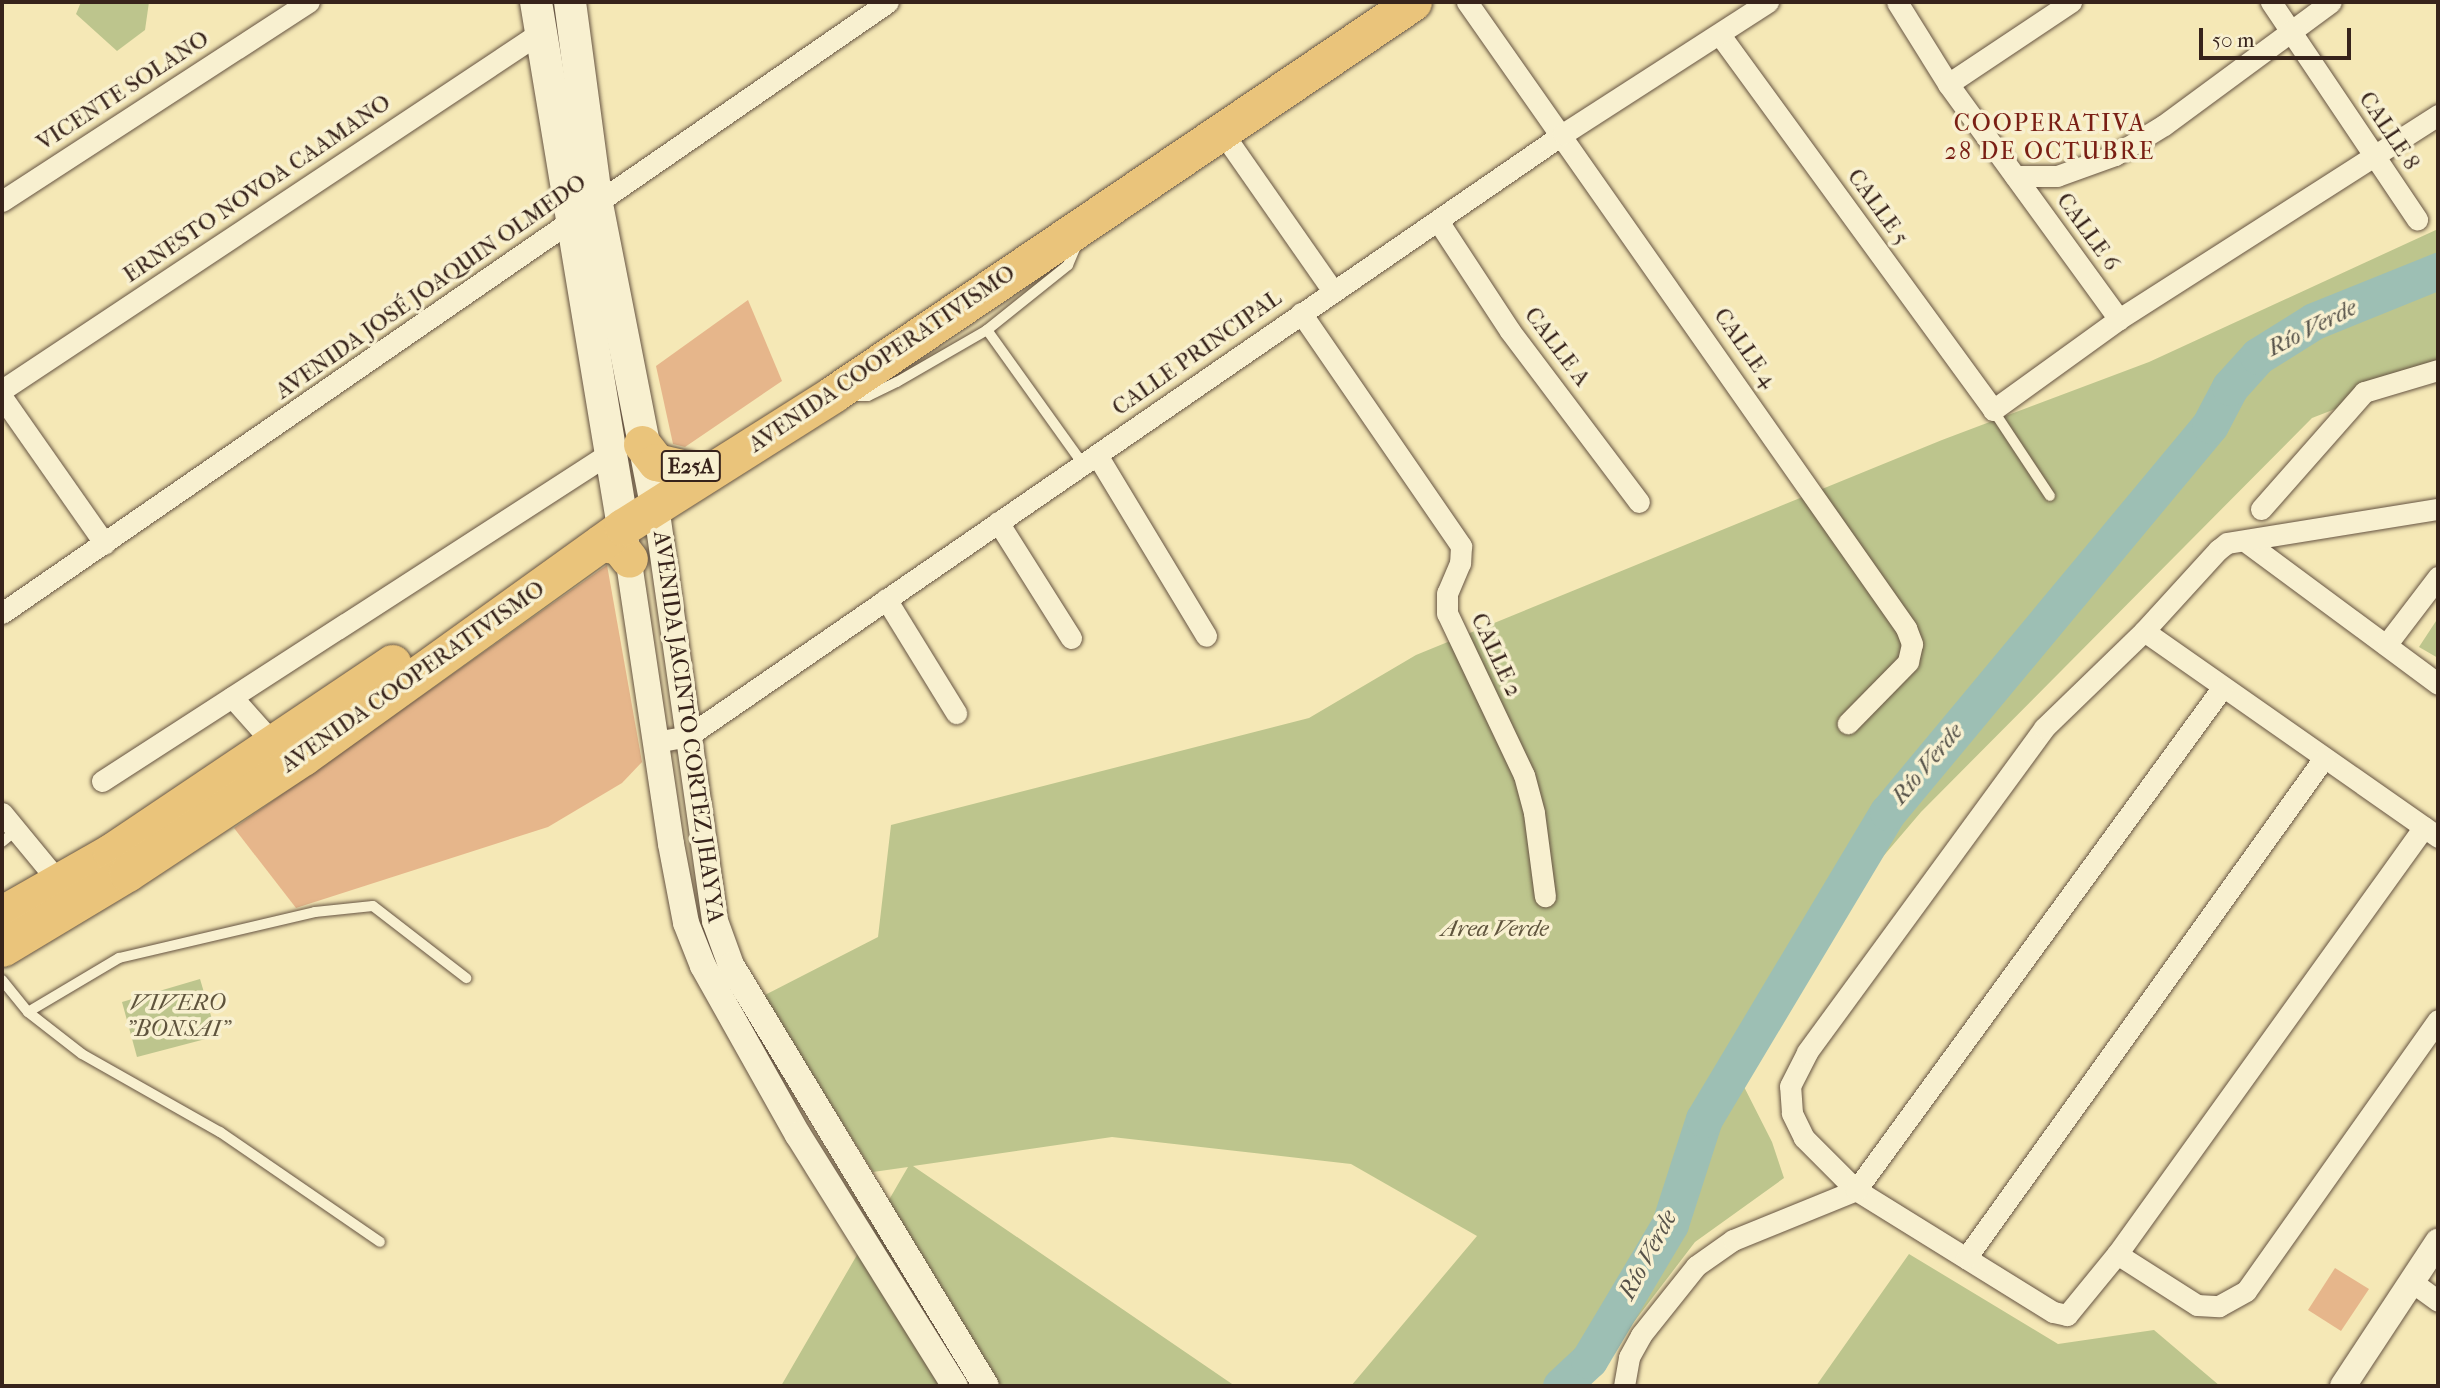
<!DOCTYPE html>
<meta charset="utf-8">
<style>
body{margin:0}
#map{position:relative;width:2440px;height:1388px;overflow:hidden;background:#f5e8b6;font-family:"IM FELL French Canon",serif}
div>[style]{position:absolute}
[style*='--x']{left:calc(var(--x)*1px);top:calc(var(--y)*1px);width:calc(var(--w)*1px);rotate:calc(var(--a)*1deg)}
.green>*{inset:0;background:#bdc58d}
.river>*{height:37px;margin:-18.5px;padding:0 18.5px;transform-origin:18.5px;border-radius:18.5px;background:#9dbfb4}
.building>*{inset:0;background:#e6b68b}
.roads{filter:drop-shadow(0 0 2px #665442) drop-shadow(0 0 2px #665442)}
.service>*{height:10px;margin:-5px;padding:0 5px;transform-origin:5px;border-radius:5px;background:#f8f0d0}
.minor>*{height:21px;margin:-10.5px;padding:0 10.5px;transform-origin:10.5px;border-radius:10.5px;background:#f8f0d0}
.tertiary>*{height:26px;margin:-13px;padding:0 13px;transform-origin:13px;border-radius:13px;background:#f8f0d0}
.secondary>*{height:32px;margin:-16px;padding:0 16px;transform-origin:16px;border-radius:16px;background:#f8f0d0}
.trunk>*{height:37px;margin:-18.5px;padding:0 18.5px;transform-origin:18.5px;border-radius:18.5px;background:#eac47b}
span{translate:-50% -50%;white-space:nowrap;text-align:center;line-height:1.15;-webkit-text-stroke:7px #f8f0d0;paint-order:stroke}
.shield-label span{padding:2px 5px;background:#f8f0d0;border:2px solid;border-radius:5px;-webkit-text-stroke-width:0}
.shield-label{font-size:21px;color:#37231b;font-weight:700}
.street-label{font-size:23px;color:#37231b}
.park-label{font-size:23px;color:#5f543d;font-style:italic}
.neighbourhood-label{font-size:24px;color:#7a1f14;letter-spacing:2px}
.water-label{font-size:24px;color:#565249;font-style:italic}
.frame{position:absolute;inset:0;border:4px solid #37231b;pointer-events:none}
.scale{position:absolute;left:2199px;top:28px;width:152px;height:32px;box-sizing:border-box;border:4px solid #37231b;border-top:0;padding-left:9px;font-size:21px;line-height:24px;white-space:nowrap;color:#37231b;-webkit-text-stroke:5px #f8f0d0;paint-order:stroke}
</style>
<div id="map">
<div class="green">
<i style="clip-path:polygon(81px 2px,149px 2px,145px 30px,117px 51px,76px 14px)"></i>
<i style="clip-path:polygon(2438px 229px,2438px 369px,2312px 418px,1921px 812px,1799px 955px,1734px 1067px,1772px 1142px,1784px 1178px,1695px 1242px,1585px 1386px,1351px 1386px,1477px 1236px,1351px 1164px,1112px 1137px,913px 1166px,1235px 1386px,781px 1386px,908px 1167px,873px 1172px,763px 996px,878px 937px,891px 825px,1309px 718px,1416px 655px,1942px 440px,2149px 362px)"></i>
<i style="clip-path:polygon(2438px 618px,2438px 658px,2419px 647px)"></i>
<i style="clip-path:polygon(200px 979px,217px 1036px,137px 1057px,122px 1002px)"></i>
<i style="clip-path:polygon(1909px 1254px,2058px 1344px,2154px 1330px,2220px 1386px,1816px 1386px)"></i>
</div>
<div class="river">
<i style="--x:1561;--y:1386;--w:38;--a:-43"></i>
<i style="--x:1589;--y:1360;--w:158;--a:-59.2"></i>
<i style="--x:1670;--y:1224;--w:110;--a:-72.1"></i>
<i style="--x:1704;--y:1119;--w:358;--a:-59.1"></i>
<i style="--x:1888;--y:812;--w:503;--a:-50.24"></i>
<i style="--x:2210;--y:425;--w:43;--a:-62.2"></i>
<i style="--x:2230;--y:387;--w:42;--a:-47.9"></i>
<i style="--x:2258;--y:356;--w:66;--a:-32"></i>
<i style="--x:2314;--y:321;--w:134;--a:-22"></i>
</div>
<div class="building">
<i style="clip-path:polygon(748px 300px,782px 381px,685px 447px,673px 444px,656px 366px)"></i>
<i style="clip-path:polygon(607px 565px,642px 762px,622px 783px,548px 827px,296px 908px,234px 828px)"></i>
<i style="clip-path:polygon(2335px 1268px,2369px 1289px,2341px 1331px,2308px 1310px)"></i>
</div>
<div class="roads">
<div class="service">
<i style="--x:987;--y:330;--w:165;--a:54.4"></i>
<i style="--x:849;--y:396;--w:19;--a:0"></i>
<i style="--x:868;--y:396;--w:32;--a:-26"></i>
<i style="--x:897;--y:382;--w:104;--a:-30"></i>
<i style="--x:987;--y:330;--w:104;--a:-38.7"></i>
<i style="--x:1068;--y:265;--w:26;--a:-67"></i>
<i style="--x:1993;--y:410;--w:103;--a:56.5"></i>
<i style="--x:2;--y:842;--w:17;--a:-40"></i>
<i style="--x:2;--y:980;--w:41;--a:50.9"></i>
<i style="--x:28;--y:1012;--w:68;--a:37.9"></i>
<i style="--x:82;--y:1054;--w:159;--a:29.5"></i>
<i style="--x:220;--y:1132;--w:194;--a:34.5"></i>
<i style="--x:28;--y:1012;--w:106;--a:-30.7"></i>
<i style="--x:119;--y:958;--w:201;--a:-13.2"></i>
<i style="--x:315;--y:912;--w:58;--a:-5.9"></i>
<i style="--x:373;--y:906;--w:118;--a:37.7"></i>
</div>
<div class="minor">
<i style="--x:1467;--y:2;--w:765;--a:54.96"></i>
<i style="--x:1906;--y:628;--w:17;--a:69"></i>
<i style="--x:1912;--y:644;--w:18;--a:103"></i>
<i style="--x:1908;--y:662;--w:86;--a:134.5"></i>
<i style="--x:1897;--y:2;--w:97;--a:58.1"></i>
<i style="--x:1948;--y:84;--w:291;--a:54"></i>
<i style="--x:2271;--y:2;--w:262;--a:56.1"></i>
<i style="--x:1720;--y:35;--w:464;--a:53.9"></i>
<i style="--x:1993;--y:410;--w:155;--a:-35.8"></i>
<i style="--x:2119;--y:319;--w:379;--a:-32.6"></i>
<i style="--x:1948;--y:84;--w:148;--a:-33.7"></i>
<i style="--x:1222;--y:132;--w:194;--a:55.1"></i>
<i style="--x:2015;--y:176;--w:42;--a:0"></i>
<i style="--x:2057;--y:176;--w:62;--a:-19.9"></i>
<i style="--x:2115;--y:155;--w:57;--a:-31.5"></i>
<i style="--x:2164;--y:125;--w:207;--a:-36.4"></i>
<i style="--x:2;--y:201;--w:366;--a:-33"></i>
<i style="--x:1438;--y:221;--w:131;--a:56.8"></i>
<i style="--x:1510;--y:331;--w:214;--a:53"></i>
<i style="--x:1301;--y:313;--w:283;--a:55.5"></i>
<i style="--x:1461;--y:546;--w:17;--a:93"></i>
<i style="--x:1460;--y:563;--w:33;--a:113"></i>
<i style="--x:1447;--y:593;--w:20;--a:90"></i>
<i style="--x:1447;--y:613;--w:179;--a:64.6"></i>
<i style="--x:1524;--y:775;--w:39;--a:75"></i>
<i style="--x:1534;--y:813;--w:84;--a:82.5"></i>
<i style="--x:2;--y:390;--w:647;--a:-33.59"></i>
<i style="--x:2;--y:397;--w:179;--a:55"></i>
<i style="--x:1097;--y:455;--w:211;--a:58.9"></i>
<i style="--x:2261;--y:509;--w:156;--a:-48.6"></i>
<i style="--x:2364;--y:392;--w:77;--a:-16.6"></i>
<i style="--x:998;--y:522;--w:137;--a:57.8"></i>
<i style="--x:2245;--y:541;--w:240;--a:36.5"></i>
<i style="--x:886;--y:599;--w:134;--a:58.4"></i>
<i style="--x:2;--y:613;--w:1076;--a:-34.59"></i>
<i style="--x:2144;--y:631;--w:359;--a:35"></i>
<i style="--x:2386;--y:645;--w:86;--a:-52.6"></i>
<i style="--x:232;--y:697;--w:62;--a:48.3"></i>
<i style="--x:655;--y:742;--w:34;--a:-10"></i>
<i style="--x:688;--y:736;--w:1062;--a:-34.53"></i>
<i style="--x:1563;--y:134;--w:244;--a:-32.8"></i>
<i style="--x:102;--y:781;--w:602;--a:-32.87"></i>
<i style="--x:2;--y:813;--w:88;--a:50.5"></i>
<i style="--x:2424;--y:827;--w:526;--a:125.71"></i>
<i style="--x:2117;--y:1254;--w:79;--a:129.3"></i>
<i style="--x:2067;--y:1315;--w:14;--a:-168"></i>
<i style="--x:2053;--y:1312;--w:232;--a:-148.2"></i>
<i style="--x:1856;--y:1190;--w:74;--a:-135"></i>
<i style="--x:1804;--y:1138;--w:28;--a:-116"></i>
<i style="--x:1792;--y:1113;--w:27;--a:-94"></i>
<i style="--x:1790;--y:1086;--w:38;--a:-63"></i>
<i style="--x:1807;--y:1052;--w:401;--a:-53.8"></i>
<i style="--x:2044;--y:728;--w:139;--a:-44.1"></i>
<i style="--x:2144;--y:631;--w:110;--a:-47.6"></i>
<i style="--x:2218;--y:550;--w:11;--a:-38"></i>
<i style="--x:2227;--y:543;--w:214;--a:-9.2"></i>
<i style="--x:2117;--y:1254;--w:95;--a:32.5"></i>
<i style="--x:2197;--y:1305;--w:22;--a:3"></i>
<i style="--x:2219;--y:1306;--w:31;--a:-29"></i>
<i style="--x:2246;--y:1291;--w:332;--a:-54.7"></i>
<i style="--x:1966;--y:1258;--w:615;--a:-54.4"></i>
<i style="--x:2412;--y:1282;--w:32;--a:36"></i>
<i style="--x:1624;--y:1386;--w:29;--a:-80"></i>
<i style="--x:1629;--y:1357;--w:25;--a:-61"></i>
<i style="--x:1641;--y:1335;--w:88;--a:-51.4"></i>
<i style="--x:1696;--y:1266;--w:45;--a:-35.1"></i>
<i style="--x:1733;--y:1240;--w:133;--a:-22.1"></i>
<i style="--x:1856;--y:1190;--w:621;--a:-53.9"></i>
</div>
<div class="tertiary">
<i style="--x:656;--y:506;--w:419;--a:81.9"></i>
<i style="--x:715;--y:921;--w:47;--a:70"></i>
<i style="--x:731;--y:965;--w:492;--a:58.8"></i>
<i style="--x:626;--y:543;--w:304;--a:81.5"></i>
<i style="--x:671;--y:844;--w:80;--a:79.2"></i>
<i style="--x:686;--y:923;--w:46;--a:68.4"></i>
<i style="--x:703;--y:966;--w:194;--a:60.7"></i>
<i style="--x:798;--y:1135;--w:296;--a:58"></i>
<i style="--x:2343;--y:1386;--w:173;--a:-56.6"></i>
</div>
<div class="secondary">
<i style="--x:536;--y:2;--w:532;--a:80.59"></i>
<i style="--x:570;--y:2;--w:204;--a:82.4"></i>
<i style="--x:597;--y:204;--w:308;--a:78.9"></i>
</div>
<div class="trunk">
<i style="--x:642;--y:444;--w:23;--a:52"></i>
<i style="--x:656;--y:462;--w:32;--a:13"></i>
<i style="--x:601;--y:543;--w:18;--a:9"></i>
<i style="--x:619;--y:546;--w:16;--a:52"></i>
<i style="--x:2;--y:914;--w:125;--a:-29.6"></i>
<i style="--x:111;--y:852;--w:339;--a:-33.9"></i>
<i style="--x:2;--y:948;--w:146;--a:-31"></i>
<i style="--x:127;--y:873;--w:211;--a:-33.4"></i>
<i style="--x:303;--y:757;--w:394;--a:-35.7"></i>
<i style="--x:623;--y:527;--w:249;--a:-32.3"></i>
<i style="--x:833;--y:394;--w:700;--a:-34.05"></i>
</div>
</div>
<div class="shield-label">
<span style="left:691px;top:466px">E25A</span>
</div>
<div class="street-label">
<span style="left:123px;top:91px;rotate:-33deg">VICENTE SOLANO</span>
<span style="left:2389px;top:131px;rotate:56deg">CALLE 8</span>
<span style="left:257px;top:189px;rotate:-34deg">ERNESTO NOVOA CAAMANO</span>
<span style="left:1878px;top:207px;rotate:54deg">CALLE 5</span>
<span style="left:2088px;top:232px;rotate:54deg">CALLE 6</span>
<span style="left:431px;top:287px;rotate:-35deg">AVENIDA JOSÉ JOAQUIN OLMEDO</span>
<span style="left:1557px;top:347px;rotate:53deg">CALLE A</span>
<span style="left:1745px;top:348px;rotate:55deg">CALLE 4</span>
<span style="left:1197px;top:353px;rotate:-35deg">CALLE PRINCIPAL</span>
<span style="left:882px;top:359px;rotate:-34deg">AVENIDA COOPERATIVISMO</span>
<span style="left:1496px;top:655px;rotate:65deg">CALLE 2</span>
<span style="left:413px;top:677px;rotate:-35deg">AVENIDA COOPERATIVISMO</span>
<span style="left:688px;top:727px;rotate:82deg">AVENIDA JACINTO CORTEZ JHAYYA</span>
</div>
<div class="park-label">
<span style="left:1495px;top:929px">Area Verde</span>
<span style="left:178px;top:1016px">VIVERO<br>"BONSAI"</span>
</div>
<div class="neighbourhood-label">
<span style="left:2050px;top:138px">COOPERATIVA<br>28 DE OCTUBRE</span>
</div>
<div class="water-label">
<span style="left:2312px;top:328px;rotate:-27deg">Río Verde</span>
<span style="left:1927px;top:764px;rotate:-50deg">Río Verde</span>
<span style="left:1648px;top:1255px;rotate:-62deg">Río Verde</span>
</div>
<div class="frame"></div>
<div class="scale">50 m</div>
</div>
